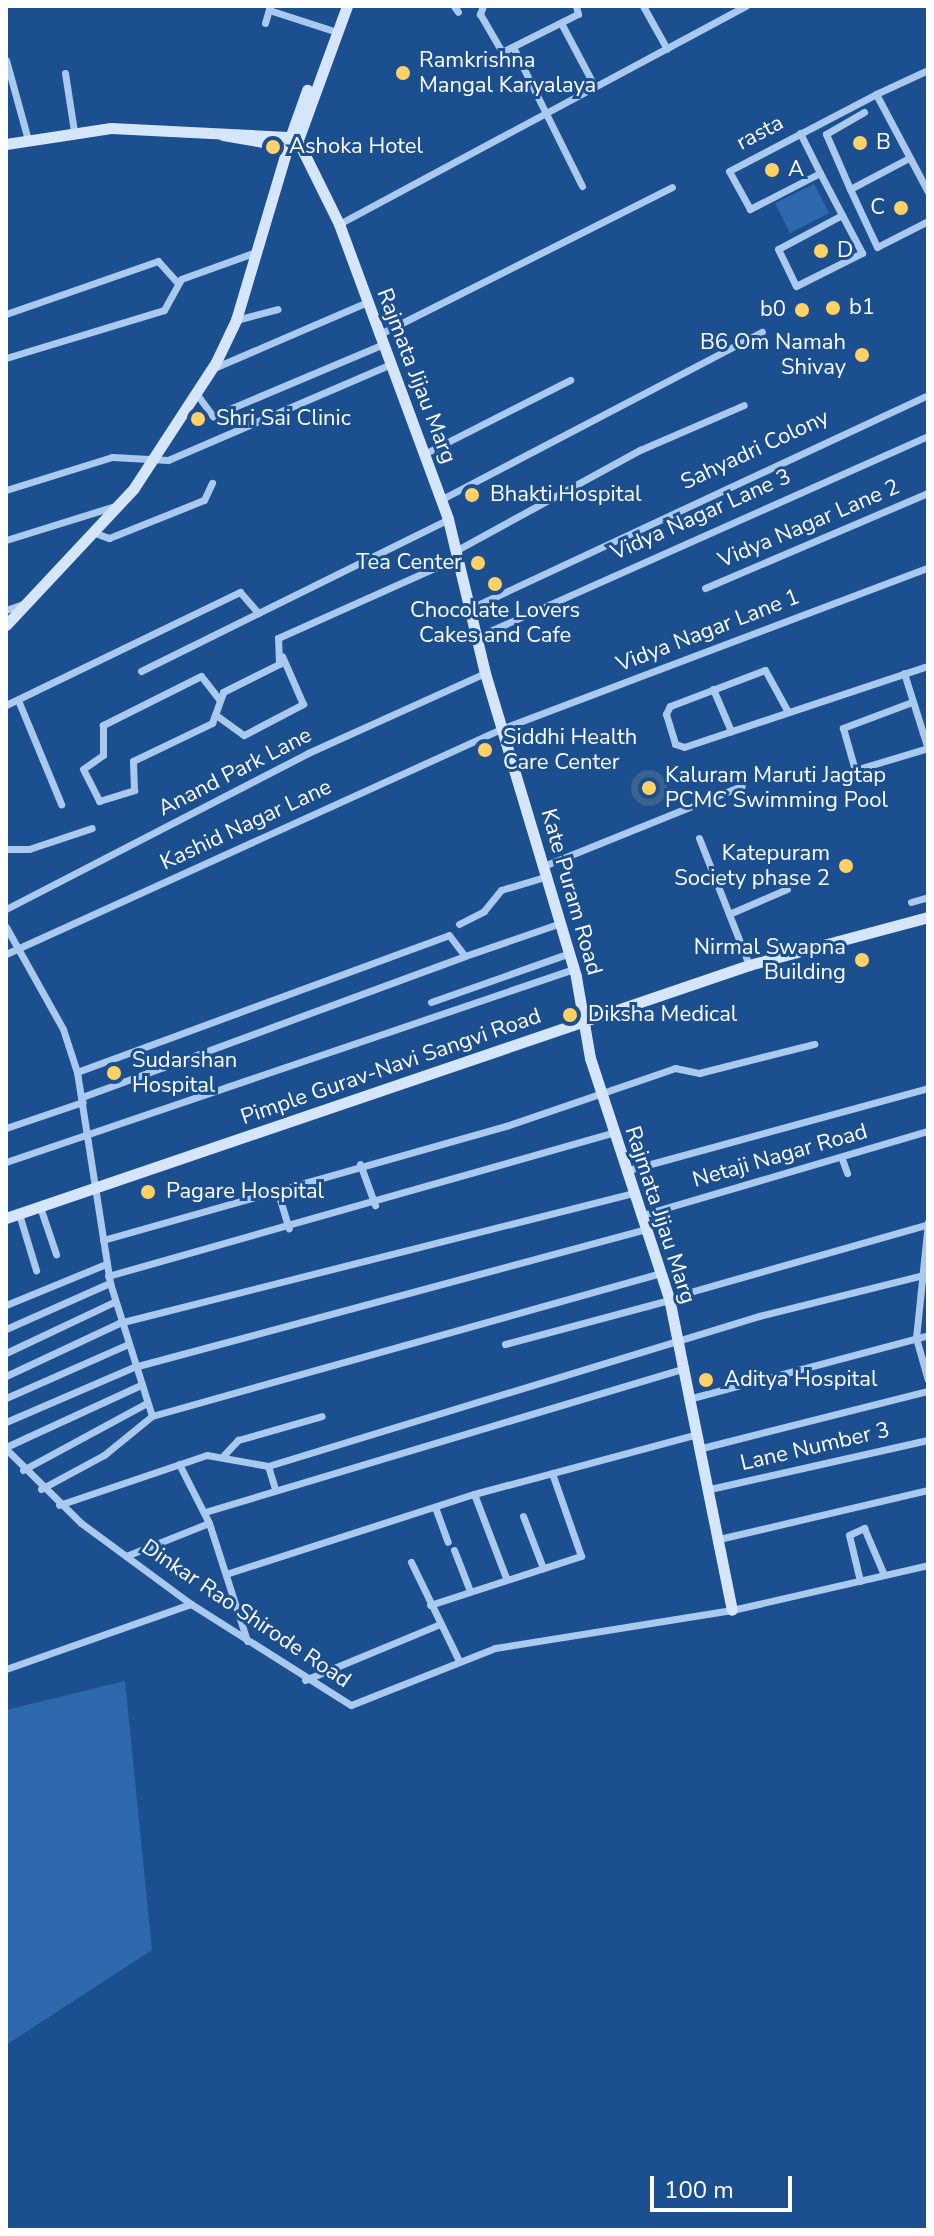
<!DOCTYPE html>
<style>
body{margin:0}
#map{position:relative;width:934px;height:2236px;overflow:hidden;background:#1b4f8f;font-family:"Nunito Sans",sans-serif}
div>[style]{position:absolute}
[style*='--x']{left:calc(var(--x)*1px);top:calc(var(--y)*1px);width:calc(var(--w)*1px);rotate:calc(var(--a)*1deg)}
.green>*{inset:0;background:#2e69ad}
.water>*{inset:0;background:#3c6290}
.round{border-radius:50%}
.street>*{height:7px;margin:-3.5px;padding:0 3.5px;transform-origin:3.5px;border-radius:3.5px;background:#a9c9ee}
.secondary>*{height:11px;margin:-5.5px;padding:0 5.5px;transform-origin:5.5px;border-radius:5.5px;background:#d6e6fa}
.dots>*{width:22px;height:22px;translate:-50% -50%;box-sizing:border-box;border:4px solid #1b4f8f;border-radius:50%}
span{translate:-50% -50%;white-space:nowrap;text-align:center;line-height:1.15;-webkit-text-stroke:6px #1b4f8f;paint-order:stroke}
.poi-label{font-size:22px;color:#fff}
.left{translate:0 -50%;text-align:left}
.right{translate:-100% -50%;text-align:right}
.street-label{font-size:22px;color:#fff}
.frame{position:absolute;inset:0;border:8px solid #fff;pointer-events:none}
.scale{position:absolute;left:650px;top:2176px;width:142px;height:36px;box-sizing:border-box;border:4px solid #fff;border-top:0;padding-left:10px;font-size:24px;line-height:28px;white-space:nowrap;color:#fff;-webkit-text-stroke:6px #1b4f8f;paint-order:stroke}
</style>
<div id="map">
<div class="green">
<i style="clip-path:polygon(814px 184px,829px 213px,790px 233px,775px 203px)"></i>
<i style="clip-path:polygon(125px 1681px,152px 1950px,6px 2045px,6px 1710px)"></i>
</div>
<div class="water">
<i class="round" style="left:631px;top:770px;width:36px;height:36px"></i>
</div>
<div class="street">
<i style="--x:454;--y:6;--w:7;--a:56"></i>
<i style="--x:483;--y:6;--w:9;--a:111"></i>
<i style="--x:480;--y:14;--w:44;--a:59.9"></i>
<i style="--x:502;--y:52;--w:85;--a:-26.6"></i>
<i style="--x:578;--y:14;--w:8;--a:-104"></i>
<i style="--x:643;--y:6;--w:49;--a:60.8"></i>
<i style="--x:269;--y:10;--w:65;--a:17.9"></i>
<i style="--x:265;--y:23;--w:18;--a:-74"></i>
<i style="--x:561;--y:23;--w:72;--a:62"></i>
<i style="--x:514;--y:49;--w:153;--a:63.6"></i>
<i style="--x:6;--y:60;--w:83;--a:74.6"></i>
<i style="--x:928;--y:70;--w:57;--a:155.2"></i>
<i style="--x:876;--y:94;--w:111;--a:62"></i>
<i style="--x:65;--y:73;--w:59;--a:81.2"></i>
<i style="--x:800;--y:133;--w:45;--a:63.4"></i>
<i style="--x:907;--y:159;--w:64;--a:152.2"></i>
<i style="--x:850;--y:189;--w:64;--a:65"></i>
<i style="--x:877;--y:247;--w:57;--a:-27"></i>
<i style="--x:850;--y:189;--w:60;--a:-113.6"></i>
<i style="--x:826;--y:134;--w:44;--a:-30.1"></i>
<i style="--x:842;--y:215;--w:72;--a:152"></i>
<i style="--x:778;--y:249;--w:41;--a:64.1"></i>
<i style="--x:796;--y:286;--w:74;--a:-26.6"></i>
<i style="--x:862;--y:253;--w:90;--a:-117.7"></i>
<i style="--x:820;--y:173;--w:79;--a:152.8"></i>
<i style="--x:750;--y:209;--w:43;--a:-118.9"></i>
<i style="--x:729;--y:171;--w:166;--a:-27.6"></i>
<i style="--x:339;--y:224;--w:462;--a:-28.2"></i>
<i style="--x:6;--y:314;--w:161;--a:-19.2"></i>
<i style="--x:158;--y:261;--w:28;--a:48"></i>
<i style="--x:236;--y:320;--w:43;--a:-14.7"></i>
<i style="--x:378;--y:335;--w:329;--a:-26.7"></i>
<i style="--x:6;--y:358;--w:165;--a:-16.9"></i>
<i style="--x:164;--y:310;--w:35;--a:-61"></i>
<i style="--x:181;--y:279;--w:80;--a:-19.8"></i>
<i style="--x:214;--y:368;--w:167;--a:-23.3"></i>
<i style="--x:196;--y:393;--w:29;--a:54"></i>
<i style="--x:213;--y:416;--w:182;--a:-22.9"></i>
<i style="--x:424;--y:454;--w:164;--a:-26.9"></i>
<i style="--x:6;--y:490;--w:111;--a:-17.3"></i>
<i style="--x:112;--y:457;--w:56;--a:3.1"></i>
<i style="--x:168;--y:460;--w:241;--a:-23.3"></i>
<i style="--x:442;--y:499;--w:361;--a:-27.6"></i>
<i style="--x:95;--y:533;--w:15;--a:20"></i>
<i style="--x:109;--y:538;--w:102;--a:-21.8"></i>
<i style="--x:204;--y:500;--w:19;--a:-65"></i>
<i style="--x:6;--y:540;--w:114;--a:-17.3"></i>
<i style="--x:457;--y:550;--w:209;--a:-28.7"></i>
<i style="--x:640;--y:450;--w:113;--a:-23.4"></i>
<i style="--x:705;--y:588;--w:242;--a:-23.1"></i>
<i style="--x:471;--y:608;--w:504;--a:-24.99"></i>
<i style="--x:6;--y:610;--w:18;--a:-19"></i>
<i style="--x:490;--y:631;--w:479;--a:-24"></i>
<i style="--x:141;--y:671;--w:343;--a:-26.3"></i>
<i style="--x:904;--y:673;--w:80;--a:72.5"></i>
<i style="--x:713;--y:689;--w:46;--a:66.8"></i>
<i style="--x:219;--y:699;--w:29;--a:-128"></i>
<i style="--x:201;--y:676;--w:110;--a:153.4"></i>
<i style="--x:103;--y:725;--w:30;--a:90"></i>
<i style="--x:103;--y:755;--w:24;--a:145"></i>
<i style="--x:83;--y:769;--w:36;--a:63"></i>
<i style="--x:99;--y:801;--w:37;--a:-17"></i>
<i style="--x:134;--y:790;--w:29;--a:-92"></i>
<i style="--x:133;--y:761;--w:88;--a:-25.7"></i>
<i style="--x:212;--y:723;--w:33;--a:-70"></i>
<i style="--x:223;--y:692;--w:63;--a:-26.6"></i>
<i style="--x:279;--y:664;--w:26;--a:-92"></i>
<i style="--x:278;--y:638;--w:198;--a:-24.1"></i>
<i style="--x:18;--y:700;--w:113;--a:67.5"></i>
<i style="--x:912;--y:702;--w:74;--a:159.4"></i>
<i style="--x:843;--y:728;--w:44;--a:74.1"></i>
<i style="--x:855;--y:770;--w:76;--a:-16.8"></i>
<i style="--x:6;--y:705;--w:260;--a:-25.8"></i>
<i style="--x:240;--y:592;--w:28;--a:49"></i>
<i style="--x:788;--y:712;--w:48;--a:-118.7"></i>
<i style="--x:765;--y:670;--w:102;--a:159.2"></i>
<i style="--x:670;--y:706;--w:9;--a:117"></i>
<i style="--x:666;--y:714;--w:31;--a:73"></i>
<i style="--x:675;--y:744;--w:9;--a:18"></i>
<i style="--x:684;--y:747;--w:257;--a:-18.4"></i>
<i style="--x:216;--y:715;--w:34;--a:36"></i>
<i style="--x:244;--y:735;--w:67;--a:-27.7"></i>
<i style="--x:303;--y:704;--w:52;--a:-113.6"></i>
<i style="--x:699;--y:838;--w:136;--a:68.5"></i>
<i style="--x:6;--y:849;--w:23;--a:0"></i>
<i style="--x:29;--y:849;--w:66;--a:-18.4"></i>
<i style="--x:546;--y:865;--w:211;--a:-22"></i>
<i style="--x:911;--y:902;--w:18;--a:-16"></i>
<i style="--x:6;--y:909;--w:340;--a:-27.3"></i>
<i style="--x:308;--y:753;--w:194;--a:-24.3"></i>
<i style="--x:729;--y:914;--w:63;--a:-23.3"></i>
<i style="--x:459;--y:924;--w:28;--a:-27"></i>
<i style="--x:484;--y:911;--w:27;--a:-51"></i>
<i style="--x:501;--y:890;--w:49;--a:-16.6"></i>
<i style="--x:6;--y:927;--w:117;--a:60.8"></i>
<i style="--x:63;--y:1029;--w:45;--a:72"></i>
<i style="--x:77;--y:1072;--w:214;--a:81.1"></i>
<i style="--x:110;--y:1283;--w:139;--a:72.5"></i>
<i style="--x:6;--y:954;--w:544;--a:-24.44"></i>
<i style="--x:501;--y:729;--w:456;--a:-20.7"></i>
<i style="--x:431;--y:1002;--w:147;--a:-19.4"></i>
<i style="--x:77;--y:1072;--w:396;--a:-20.2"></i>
<i style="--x:449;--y:935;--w:26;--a:53"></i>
<i style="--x:465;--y:956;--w:102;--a:-19"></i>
<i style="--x:82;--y:1097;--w:408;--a:-20.2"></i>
<i style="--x:6;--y:1128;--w:81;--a:-18.7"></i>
<i style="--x:842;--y:1159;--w:15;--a:70"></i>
<i style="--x:6;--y:1162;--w:600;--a:-18.77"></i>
<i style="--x:360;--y:1164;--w:44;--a:69.9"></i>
<i style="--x:625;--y:1171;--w:314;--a:-15.3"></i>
<i style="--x:278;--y:1193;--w:37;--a:73"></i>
<i style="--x:40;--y:1207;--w:50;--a:71.2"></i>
<i style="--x:19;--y:1214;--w:59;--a:73.1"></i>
<i style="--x:642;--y:1215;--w:298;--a:-16.4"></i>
<i style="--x:928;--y:1222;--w:117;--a:95.9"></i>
<i style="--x:916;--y:1338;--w:44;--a:74.1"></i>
<i style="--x:103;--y:1240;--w:419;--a:-15.8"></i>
<i style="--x:506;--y:1126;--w:179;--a:-18.9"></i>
<i style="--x:675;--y:1068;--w:25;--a:12"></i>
<i style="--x:699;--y:1073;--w:119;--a:-14.2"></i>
<i style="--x:108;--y:1276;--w:524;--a:-15.84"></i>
<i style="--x:669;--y:1298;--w:269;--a:-15.9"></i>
<i style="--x:6;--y:1305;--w:108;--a:-22.3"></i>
<i style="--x:6;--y:1329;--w:114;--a:-23.9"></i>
<i style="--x:505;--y:1344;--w:170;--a:-15"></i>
<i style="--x:6;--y:1353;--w:119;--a:-25.3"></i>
<i style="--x:6;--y:1376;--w:125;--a:-25.1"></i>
<i style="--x:119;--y:1323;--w:530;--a:-14.19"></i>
<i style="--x:6;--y:1398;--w:131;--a:-23.8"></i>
<i style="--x:692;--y:1398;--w:244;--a:-14.9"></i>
<i style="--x:6;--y:1422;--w:139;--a:-23.3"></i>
<i style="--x:134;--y:1367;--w:530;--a:-15.08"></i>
<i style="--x:6;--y:1447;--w:149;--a:-24.7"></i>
<i style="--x:702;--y:1448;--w:233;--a:-14.2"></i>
<i style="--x:6;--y:1449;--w:105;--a:44.6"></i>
<i style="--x:81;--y:1523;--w:137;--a:36.4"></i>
<i style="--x:191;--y:1604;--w:189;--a:32.3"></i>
<i style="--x:351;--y:1705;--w:155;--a:-21.6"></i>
<i style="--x:495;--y:1648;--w:240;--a:-9.1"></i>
<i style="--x:732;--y:1610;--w:201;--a:-12.9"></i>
<i style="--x:224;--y:1455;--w:21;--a:-47"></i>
<i style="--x:238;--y:1440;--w:87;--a:-15.9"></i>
<i style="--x:179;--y:1464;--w:66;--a:63"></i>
<i style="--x:209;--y:1523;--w:124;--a:72.1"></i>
<i style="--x:268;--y:1466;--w:24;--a:73"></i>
<i style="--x:23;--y:1470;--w:141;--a:-28.4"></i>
<i style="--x:41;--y:1489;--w:72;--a:-28.4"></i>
<i style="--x:104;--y:1455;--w:62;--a:-39.1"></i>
<i style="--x:152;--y:1416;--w:529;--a:-15.69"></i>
<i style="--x:710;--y:1489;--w:223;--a:-12.7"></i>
<i style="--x:474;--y:1494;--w:90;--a:69.1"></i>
<i style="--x:59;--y:1505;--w:156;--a:-18.7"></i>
<i style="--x:207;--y:1455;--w:62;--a:10.2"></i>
<i style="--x:268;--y:1466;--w:513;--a:-16.99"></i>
<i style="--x:759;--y:1316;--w:174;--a:-14"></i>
<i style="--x:435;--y:1507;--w:37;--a:70"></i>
<i style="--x:205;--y:1512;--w:501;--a:-16.7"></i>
<i style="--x:523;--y:1516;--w:56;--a:69"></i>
<i style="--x:719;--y:1539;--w:215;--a:-13.2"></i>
<i style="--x:454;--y:1550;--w:44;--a:68.7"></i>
<i style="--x:126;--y:1556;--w:89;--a:-21.7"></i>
<i style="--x:411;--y:1562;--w:108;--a:64.1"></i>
<i style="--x:229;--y:1573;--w:257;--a:-17.9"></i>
<i style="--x:474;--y:1494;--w:232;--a:-15"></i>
<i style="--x:860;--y:1581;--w:47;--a:-103.4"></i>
<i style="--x:849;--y:1535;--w:17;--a:-25"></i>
<i style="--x:864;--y:1528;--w:51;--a:66.9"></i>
<i style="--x:430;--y:1605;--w:159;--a:-18"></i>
<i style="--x:581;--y:1556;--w:88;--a:-109.3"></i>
<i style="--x:6;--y:1669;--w:196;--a:-19.4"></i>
<i style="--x:305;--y:1680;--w:146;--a:-22.5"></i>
</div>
<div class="secondary">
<i style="--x:223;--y:135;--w:47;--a:9.9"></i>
<i style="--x:291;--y:135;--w:48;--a:-70.4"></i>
<i style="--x:299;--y:137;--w:140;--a:-69.9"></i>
<i style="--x:6;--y:144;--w:106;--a:-8.7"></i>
<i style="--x:111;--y:128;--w:177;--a:2.9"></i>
<i style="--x:300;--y:145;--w:88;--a:63.7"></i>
<i style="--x:339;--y:224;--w:314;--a:69.7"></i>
<i style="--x:448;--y:519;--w:158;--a:76.5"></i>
<i style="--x:485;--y:673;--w:317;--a:73.3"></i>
<i style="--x:576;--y:977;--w:82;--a:80.2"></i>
<i style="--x:590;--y:1058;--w:253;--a:71.8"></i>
<i style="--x:669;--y:1298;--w:318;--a:78.6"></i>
<i style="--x:6;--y:625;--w:187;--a:-46.9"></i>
<i style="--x:134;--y:488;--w:150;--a:-56.9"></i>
<i style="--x:216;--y:362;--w:47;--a:-64.5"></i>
<i style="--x:236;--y:320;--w:182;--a:-73.4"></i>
<i style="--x:6;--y:1218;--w:785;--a:-18.8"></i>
<i style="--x:749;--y:965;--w:185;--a:-15"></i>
</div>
<div class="dots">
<i style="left:403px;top:73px;background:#ffd166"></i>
<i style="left:860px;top:143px;background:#ffd166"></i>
<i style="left:273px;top:147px;background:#ffd166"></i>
<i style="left:772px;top:170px;background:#ffd166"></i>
<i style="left:901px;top:208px;background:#ffd166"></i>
<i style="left:821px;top:251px;background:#ffd166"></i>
<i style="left:833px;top:308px;background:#ffd166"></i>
<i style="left:802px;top:310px;background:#ffd166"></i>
<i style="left:862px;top:355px;background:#ffd166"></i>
<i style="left:198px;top:419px;background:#ffd166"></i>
<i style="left:472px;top:495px;background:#ffd166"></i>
<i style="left:478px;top:563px;background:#ffd166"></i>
<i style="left:495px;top:584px;background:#ffd166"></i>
<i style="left:485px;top:750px;background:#ffd166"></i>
<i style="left:649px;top:788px;background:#ffd166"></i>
<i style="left:846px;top:866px;background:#ffd166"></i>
<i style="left:862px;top:960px;background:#ffd166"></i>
<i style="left:570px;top:1015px;background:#ffd166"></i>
<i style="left:114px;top:1073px;background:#ffd166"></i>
<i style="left:148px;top:1192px;background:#ffd166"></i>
<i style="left:706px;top:1380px;background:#ffd166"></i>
</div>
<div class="poi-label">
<span class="left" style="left:419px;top:73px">Ramkrishna<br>Mangal Karyalaya</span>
<span class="left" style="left:876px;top:143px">B</span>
<span class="left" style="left:289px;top:147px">Ashoka Hotel</span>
<span class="left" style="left:788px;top:170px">A</span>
<span class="right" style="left:885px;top:208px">C</span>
<span class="left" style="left:837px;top:251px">D</span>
<span class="left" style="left:849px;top:308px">b1</span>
<span class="right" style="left:786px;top:310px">b0</span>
<span class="right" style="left:846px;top:355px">B6 Om Namah<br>Shivay</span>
<span class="left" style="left:216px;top:419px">Shri Sai Clinic</span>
<span class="left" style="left:490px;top:495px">Bhakti Hospital</span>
<span class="right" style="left:462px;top:563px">Tea Center</span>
<span style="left:495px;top:623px">Chocolate Lovers<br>Cakes and Cafe</span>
<span class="left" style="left:503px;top:750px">Siddhi Health<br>Care Center</span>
<span class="left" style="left:665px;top:788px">Kaluram Maruti Jagtap<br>PCMC Swimming Pool</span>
<span class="right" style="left:830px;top:866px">Katepuram<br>Society phase 2</span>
<span class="right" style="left:846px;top:960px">Nirmal Swapna<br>Building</span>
<span class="left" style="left:588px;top:1015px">Diksha Medical</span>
<span class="left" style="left:132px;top:1073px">Sudarshan<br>Hospital</span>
<span class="left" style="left:166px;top:1192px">Pagare Hospital</span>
<span class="left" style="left:724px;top:1380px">Aditya Hospital</span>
</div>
<div class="street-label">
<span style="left:760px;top:133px;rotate:-28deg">rasta</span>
<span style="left:416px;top:376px;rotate:69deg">Rajmata Jijau Marg</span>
<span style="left:755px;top:450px;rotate:-25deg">Sahyadri Colony</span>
<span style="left:701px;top:515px;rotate:-24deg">Vidya Nagar Lane 3</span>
<span style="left:809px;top:524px;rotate:-23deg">Vidya Nagar Lane 2</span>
<span style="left:708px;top:631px;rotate:-21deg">Vidya Nagar Lane 1</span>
<span style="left:235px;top:772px;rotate:-27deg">Anand Park Lane</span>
<span style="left:246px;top:825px;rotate:-25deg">Kashid Nagar Lane</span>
<span style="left:571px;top:892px;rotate:74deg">Kate Puram Road</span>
<span style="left:391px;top:1067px;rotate:-19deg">Pimple Gurav-Navi Sangvi Road</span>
<span style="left:780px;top:1156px;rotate:-16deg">Netaji Nagar Road</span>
<span style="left:660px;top:1215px;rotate:72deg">Rajmata Jijau Marg</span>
<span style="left:815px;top:1447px;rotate:-13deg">Lane Number 3</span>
<span style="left:246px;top:1614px;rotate:34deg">Dinkar Rao Shirode Road</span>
</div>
<div class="frame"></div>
<div class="scale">100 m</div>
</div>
